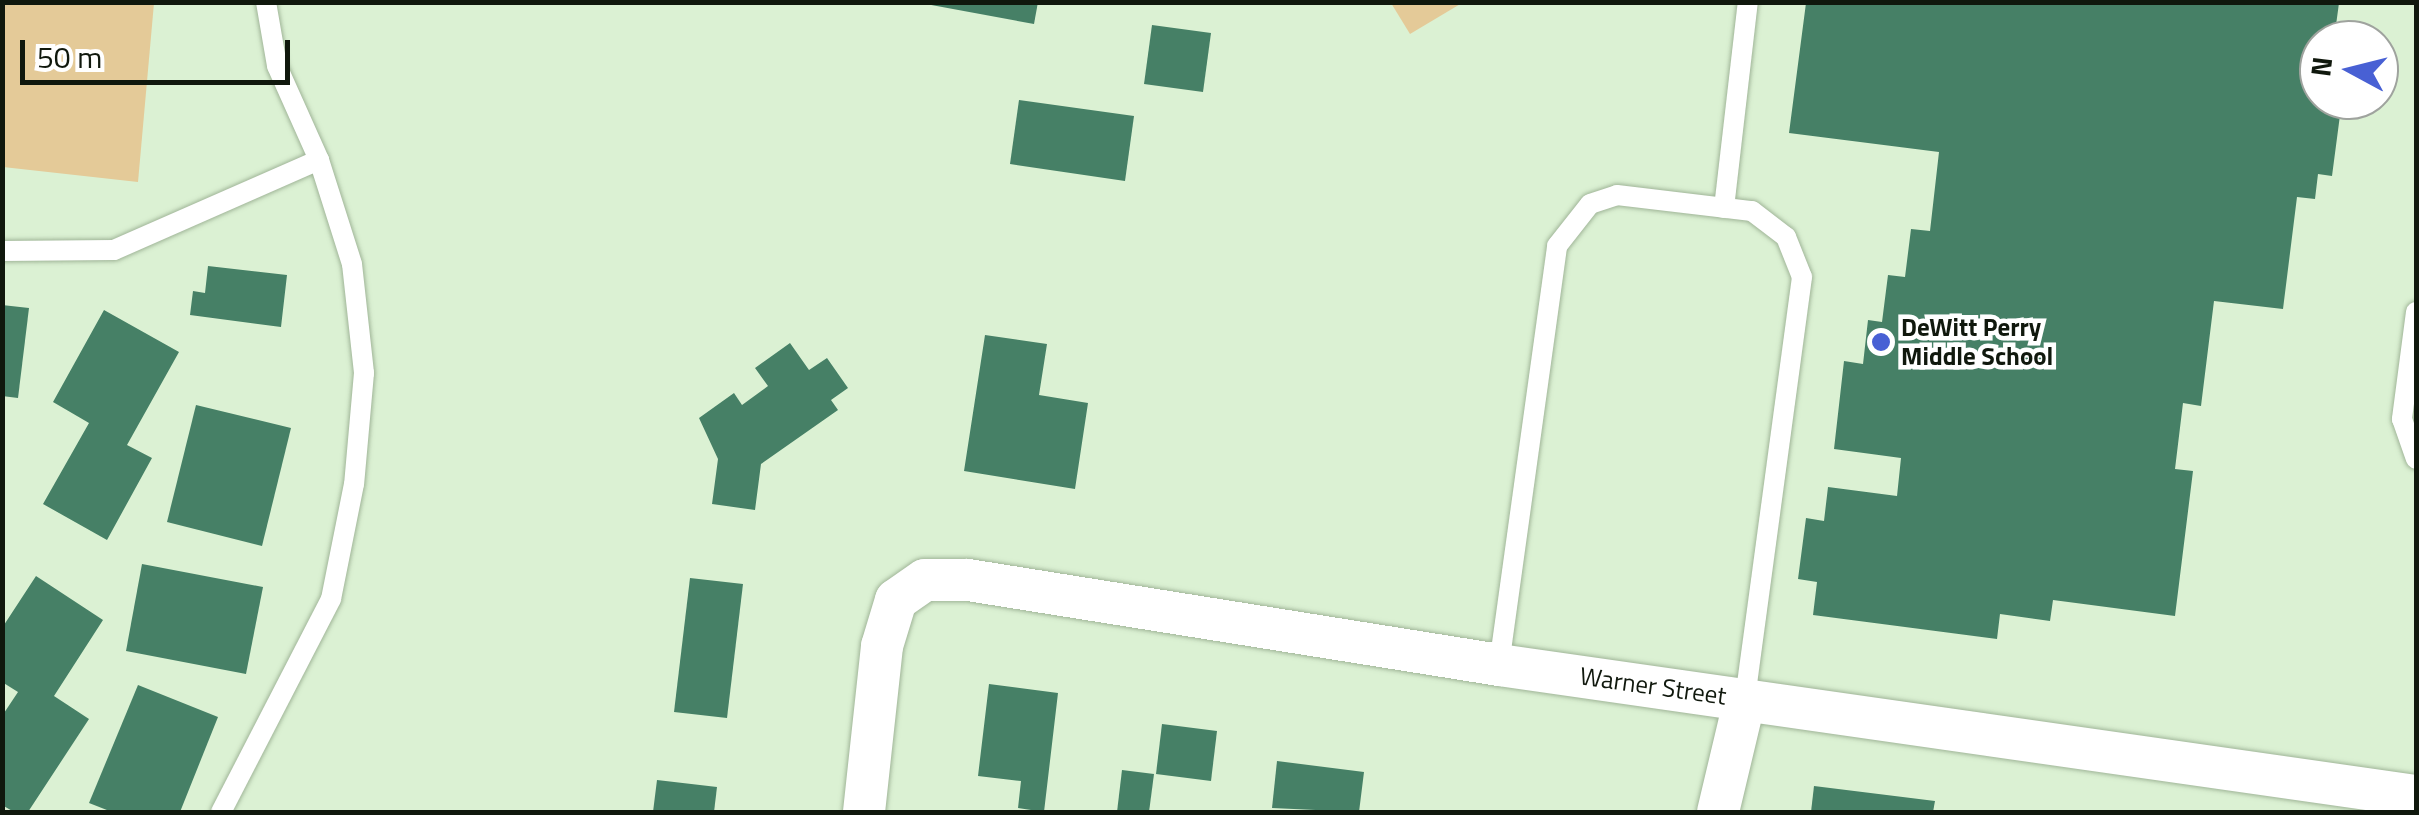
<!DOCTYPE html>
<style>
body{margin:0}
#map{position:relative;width:2419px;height:815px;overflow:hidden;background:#dbf1d3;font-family:"Titillium Web",sans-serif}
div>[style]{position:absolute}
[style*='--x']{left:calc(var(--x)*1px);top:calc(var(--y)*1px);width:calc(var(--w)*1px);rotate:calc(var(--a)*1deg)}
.green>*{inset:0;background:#e4ca98}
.building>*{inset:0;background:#468066}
.roads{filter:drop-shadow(0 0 2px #a0b598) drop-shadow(0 0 2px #a0b598)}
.lane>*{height:20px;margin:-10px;padding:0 10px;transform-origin:10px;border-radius:10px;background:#fff}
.street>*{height:42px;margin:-21px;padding:0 21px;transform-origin:21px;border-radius:21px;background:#fff}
.dots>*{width:28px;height:28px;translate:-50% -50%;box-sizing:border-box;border:5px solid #fff;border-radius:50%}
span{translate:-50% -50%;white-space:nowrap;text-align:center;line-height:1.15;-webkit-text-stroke:9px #fff;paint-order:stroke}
.poi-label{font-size:25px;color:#10180d;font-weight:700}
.left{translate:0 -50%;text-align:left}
.street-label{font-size:25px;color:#10180d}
.frame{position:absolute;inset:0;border:5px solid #10180d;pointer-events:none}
.north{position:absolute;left:2299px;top:20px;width:100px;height:100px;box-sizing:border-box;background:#fff;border:2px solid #9fa39e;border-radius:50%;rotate:277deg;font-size:28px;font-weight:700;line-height:40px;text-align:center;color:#10180d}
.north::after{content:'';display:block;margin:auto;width:35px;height:45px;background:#4860d4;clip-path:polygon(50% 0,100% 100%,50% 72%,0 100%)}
.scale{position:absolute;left:20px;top:40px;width:270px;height:45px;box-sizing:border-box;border:5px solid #10180d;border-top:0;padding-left:12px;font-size:30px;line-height:35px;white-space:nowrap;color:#10180d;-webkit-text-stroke:8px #fff;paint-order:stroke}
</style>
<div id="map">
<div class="green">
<i style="clip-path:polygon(3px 2px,154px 3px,138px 182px,3px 167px)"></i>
<i style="clip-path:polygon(1391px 3px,1462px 3px,1410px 34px)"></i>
</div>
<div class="building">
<i style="clip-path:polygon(915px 2px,1038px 2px,1034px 24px)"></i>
<i style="clip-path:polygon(1806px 3px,2339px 3px,2334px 40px,2319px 40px,2319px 100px,2342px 100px,2332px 176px,2318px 174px,2315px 199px,2297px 197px,2283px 309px,2214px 301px,2201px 406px,2183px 403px,2175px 469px,2193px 471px,2175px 616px,2053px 600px,2050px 621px,2000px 614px,1997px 639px,1813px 615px,1817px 582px,1798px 579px,1806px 518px,1824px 521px,1828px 487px,1897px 496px,1901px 458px,1834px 449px,1844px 361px,1863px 364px,1868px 320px,1882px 322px,1888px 275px,1905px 277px,1911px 229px,1930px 231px,1939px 152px,1789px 133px)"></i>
<i style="clip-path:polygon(1152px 25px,1211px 33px,1203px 92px,1144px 84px)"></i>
<i style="clip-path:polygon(1019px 100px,1134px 116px,1125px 181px,1010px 164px)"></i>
<i style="clip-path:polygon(208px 266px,287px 275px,281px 327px,190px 315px,193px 291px,205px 293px)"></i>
<i style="clip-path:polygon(2px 305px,29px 308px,18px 398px,2px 396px)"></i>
<i style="clip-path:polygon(104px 310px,179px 352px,127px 445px,152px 458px,107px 540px,43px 504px,89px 423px,53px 402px)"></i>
<i style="clip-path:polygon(985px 335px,1047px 344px,1039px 395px,1088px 403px,1075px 489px,964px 471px)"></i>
<i style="clip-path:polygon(790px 343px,809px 370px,827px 358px,848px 388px,831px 400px,838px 410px,761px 464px,755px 510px,712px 504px,718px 459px,699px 418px,734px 393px,742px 405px,768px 386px,755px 368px)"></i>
<i style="clip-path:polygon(196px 405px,291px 428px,262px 546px,167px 522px)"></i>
<i style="clip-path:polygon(142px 564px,263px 587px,246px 674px,126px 651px)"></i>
<i style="clip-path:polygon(36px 576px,103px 620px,54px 696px,89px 719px,28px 812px,14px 812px,2px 805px,2px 716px,18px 692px,2px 682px,2px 628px)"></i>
<i style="clip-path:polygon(690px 578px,743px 584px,727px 718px,674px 712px)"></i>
<i style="clip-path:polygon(989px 684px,1058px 693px,1044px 812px,1018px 808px,1021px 781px,978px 776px)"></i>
<i style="clip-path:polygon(138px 685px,218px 717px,180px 812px,112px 812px,89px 803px)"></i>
<i style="clip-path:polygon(1162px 724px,1217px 731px,1211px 781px,1156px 774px)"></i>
<i style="clip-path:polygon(1277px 761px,1364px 772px,1359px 812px,1272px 808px)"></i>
<i style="clip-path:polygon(1122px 770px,1154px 774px,1149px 812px,1117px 812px)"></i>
<i style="clip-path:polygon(657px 780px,717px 787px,714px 812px,653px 812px)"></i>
<i style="clip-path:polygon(1814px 786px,1935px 801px,1933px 812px,1811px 812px)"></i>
</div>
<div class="roads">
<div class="lane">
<i style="--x:266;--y:2;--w:65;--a:80.2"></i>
<i style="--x:277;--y:66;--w:103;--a:65.9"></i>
<i style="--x:1724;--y:208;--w:207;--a:-83.4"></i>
<i style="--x:2;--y:251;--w:112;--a:-0.5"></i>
<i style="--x:114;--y:250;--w:224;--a:-23.7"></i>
<i style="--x:319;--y:160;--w:109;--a:72.4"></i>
<i style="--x:352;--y:264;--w:110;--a:83.7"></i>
<i style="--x:364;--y:373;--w:111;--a:95.1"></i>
<i style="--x:354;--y:484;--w:117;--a:101.3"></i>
<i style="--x:331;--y:599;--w:240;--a:117.3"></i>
<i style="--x:2416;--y:312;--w:108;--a:97.5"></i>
<i style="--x:2402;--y:419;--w:42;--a:70.7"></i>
<i style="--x:1499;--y:665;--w:423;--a:-82.1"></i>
<i style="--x:1557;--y:246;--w:53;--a:-51.8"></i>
<i style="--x:1590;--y:204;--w:28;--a:-18"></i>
<i style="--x:1617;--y:195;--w:136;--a:6.8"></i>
<i style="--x:1752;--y:211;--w:43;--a:37.4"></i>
<i style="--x:1786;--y:237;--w:43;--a:68.2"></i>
<i style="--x:1802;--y:277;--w:426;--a:97.7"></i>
</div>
<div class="street">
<i style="--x:864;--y:812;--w:167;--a:-83.8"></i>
<i style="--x:882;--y:646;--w:48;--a:-73.1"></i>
<i style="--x:896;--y:600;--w:35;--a:-35"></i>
<i style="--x:925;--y:580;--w:43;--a:0"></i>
<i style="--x:968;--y:580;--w:538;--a:9.09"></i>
<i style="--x:1499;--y:665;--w:926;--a:8.13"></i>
<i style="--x:1718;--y:812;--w:116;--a:-76.6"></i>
</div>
</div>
<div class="dots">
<i style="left:1881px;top:342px;background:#4860d4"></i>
</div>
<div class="poi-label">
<span class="left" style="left:1901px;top:342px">DeWitt Perry<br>Middle School</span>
</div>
<div class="street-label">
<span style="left:1653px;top:686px;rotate:8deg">Warner Street</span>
</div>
<div class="frame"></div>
<div class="north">N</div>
<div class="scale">50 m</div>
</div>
